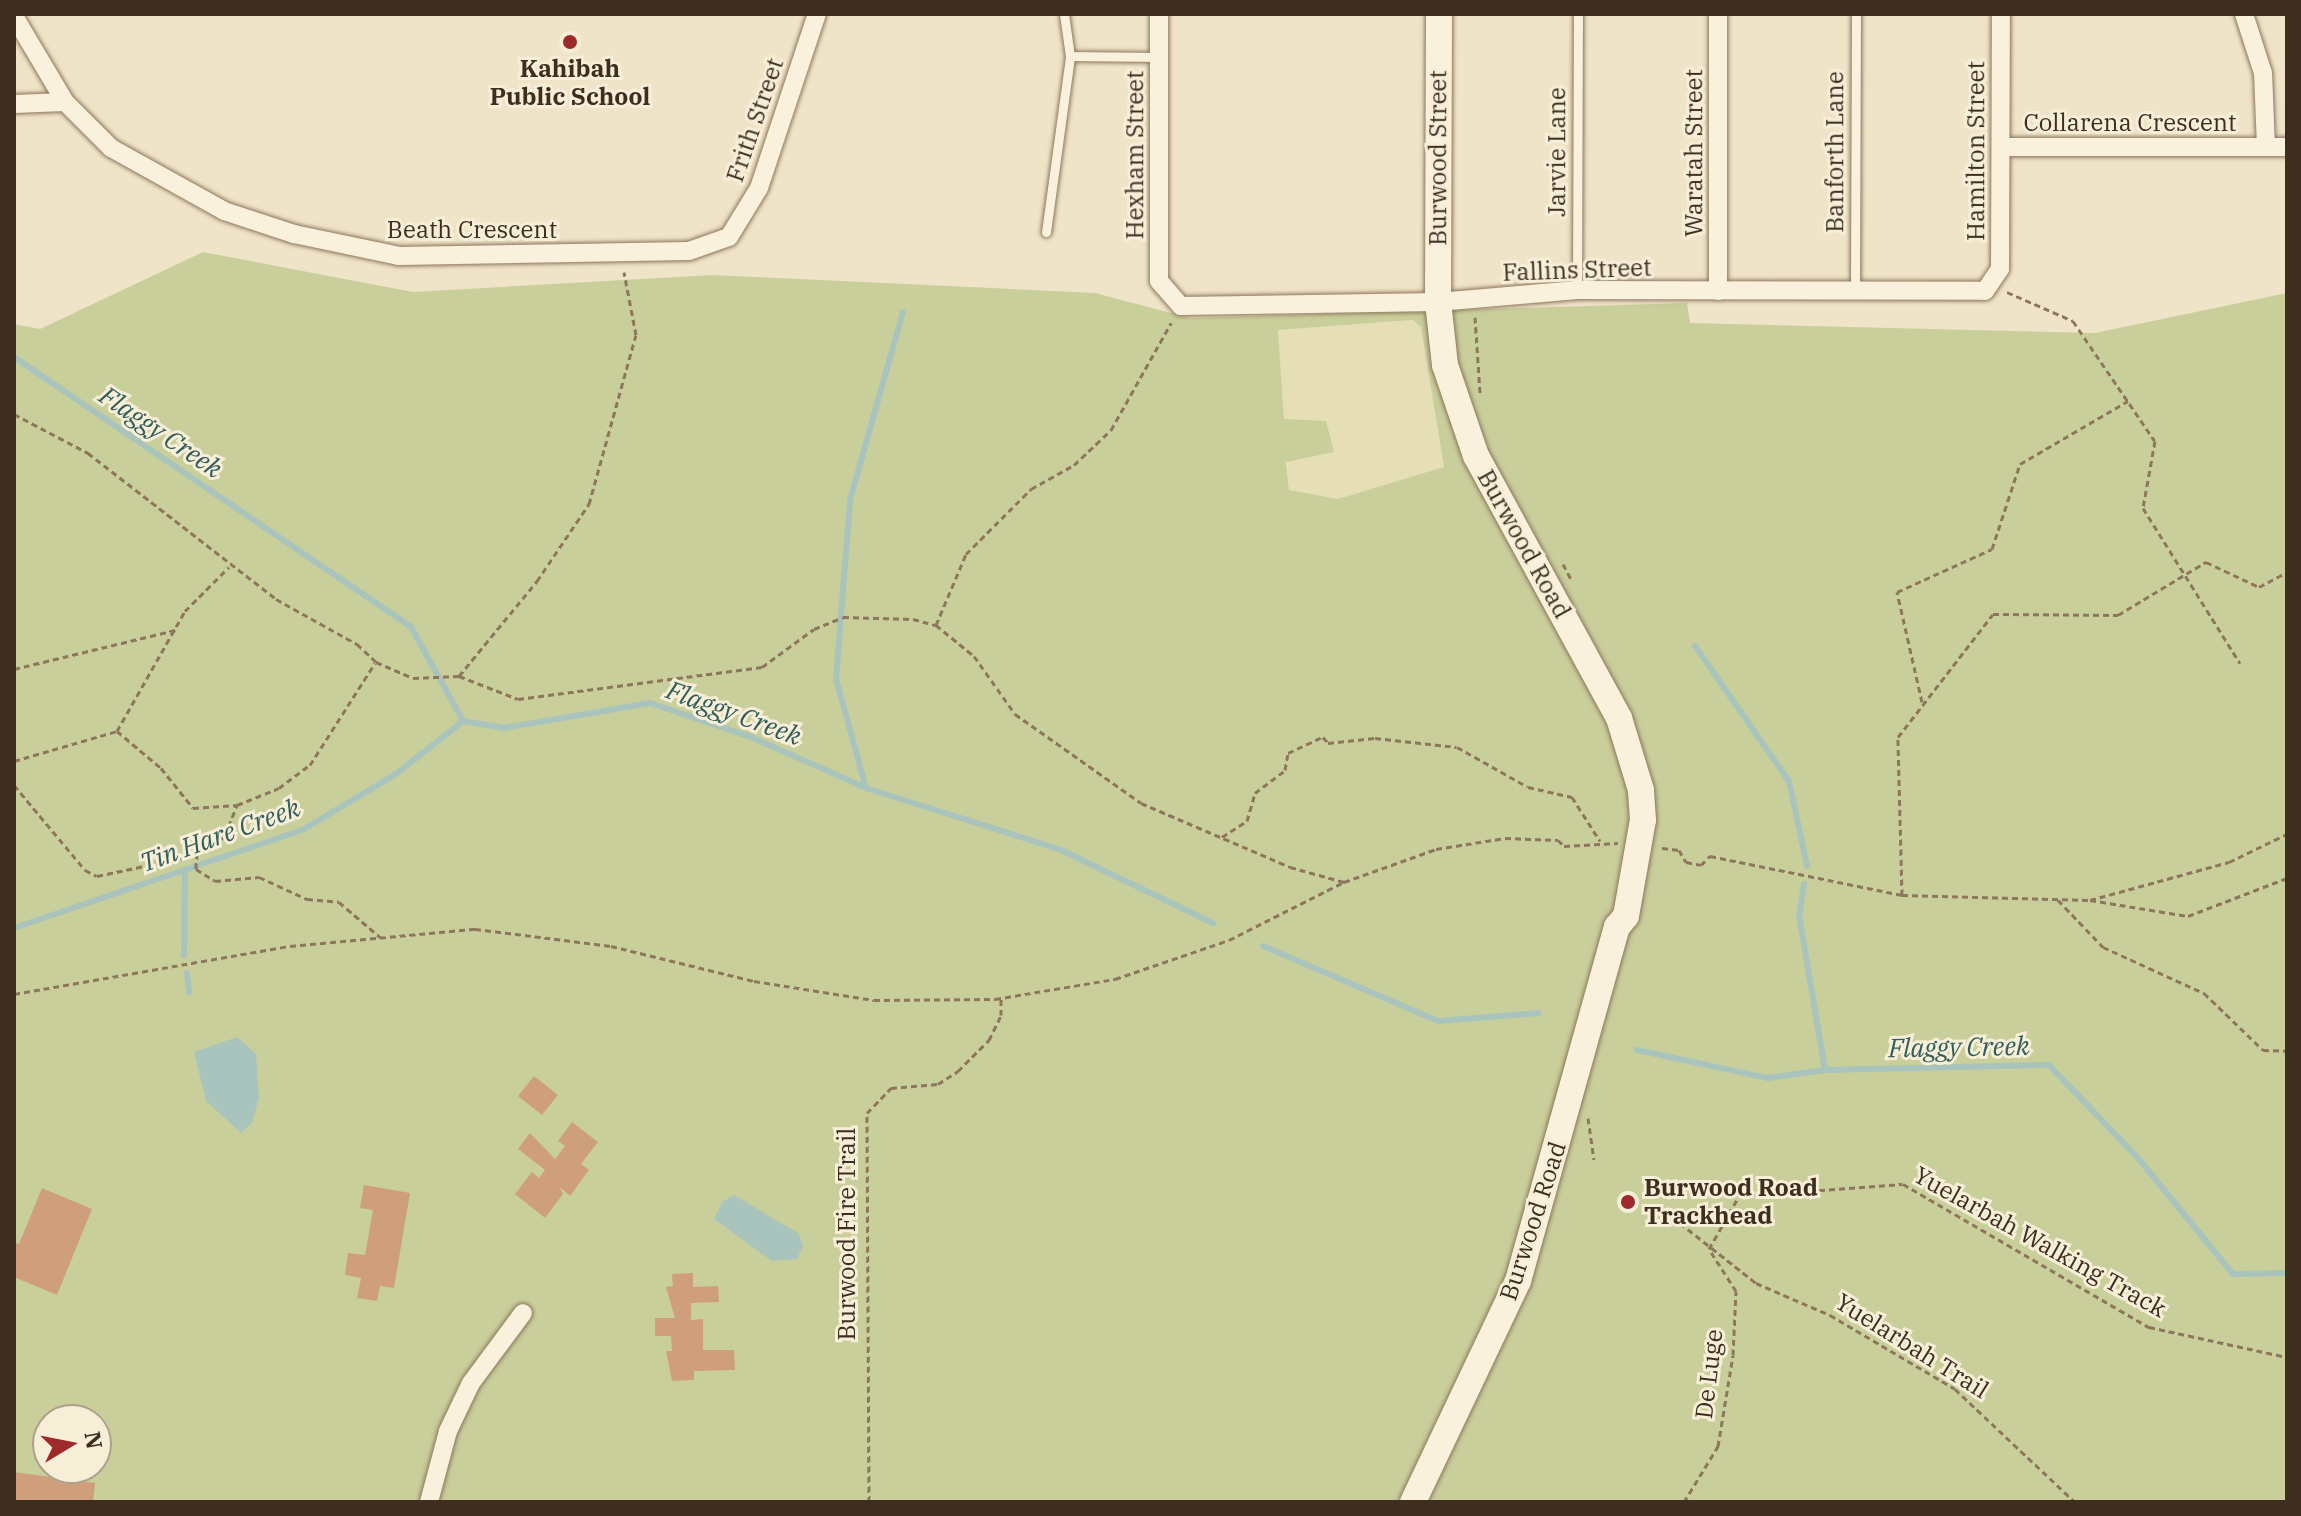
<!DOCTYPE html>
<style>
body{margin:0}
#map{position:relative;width:2301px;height:1516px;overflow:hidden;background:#f0e4c8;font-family:"IBM Plex Serif",serif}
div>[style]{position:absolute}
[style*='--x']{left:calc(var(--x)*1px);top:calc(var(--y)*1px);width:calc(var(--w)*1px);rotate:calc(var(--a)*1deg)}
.farmland>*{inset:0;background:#e6deb5}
.green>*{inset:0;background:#c9cf9b}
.water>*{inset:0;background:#a9c4bc}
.stream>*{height:6px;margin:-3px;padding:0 3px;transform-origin:3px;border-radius:3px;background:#a9c4bc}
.building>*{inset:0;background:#cf9f7d}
.path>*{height:3px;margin-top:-1.5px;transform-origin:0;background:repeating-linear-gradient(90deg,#8d765c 0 6px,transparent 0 10px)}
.roads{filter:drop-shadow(0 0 2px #8d765c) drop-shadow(0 0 2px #8d765c)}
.lane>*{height:9px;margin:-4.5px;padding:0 4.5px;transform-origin:4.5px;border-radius:4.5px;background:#faf1dc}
.street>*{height:18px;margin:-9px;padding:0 9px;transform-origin:9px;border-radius:9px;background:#faf1dc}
.secondary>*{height:26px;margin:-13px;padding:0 13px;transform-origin:13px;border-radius:13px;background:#faf1dc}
.dots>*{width:22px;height:22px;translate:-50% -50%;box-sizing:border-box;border:4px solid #f7eed8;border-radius:50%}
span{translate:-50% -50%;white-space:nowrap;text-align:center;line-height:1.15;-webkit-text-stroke:6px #f7eed8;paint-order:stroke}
.poi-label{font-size:24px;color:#3d2e20;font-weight:700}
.left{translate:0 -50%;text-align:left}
.street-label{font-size:24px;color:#3d2e20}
.water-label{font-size:26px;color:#2f5d5a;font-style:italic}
.frame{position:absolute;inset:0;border:16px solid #3d2e20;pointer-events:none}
.north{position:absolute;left:32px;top:1404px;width:80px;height:80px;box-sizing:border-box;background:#f7eed8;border:2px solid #ada18e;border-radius:50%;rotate:80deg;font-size:22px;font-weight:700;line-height:32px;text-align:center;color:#3d2e20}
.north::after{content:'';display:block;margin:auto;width:28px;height:36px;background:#9e2a2b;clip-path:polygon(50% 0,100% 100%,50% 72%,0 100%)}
</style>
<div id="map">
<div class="farmland">
<i style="clip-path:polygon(1414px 320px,1421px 327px,1444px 467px,1338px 499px,1289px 490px,1278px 330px)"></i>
</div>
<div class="green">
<i style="clip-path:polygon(evenodd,203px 252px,413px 292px,713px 275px,1095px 293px,1190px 318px,1687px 303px,1690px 323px,2095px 333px,2287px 293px,2287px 1502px,14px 1502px,14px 324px,40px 329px,203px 252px,1413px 320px,1421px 327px,1444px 467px,1338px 499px,1289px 490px,1286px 462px,1334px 452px,1326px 421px,1284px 419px,1278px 330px,1413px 320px,203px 252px,48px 1420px,96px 1420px,96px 1468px,48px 1468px,48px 1420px)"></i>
</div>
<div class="water">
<i style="clip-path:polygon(237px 1037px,256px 1054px,259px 1098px,252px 1123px,241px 1133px,206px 1101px,194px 1052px)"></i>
<i style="clip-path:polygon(734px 1195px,798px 1233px,803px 1246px,797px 1259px,772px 1261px,714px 1219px,722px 1202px)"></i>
</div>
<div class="stream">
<i style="--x:14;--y:357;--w:480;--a:34.2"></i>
<i style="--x:411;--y:627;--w:107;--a:61"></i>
<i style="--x:463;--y:721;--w:42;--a:9.7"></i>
<i style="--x:504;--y:728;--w:148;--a:-9.7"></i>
<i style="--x:650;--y:703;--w:107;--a:18.6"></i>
<i style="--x:751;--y:737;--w:126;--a:23.9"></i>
<i style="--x:866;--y:788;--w:205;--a:17.6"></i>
<i style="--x:1061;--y:850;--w:169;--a:25.7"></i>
<i style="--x:1695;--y:646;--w:165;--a:55.2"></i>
<i style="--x:1789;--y:781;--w:87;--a:78"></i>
<i style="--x:866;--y:788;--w:113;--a:-105.4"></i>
<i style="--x:836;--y:679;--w:180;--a:-85.5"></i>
<i style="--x:850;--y:500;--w:195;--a:-74.3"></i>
<i style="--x:1804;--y:884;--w:31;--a:99"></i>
<i style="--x:1799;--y:915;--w:157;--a:80.5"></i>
<i style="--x:14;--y:928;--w:306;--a:-18.8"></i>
<i style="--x:304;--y:829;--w:107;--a:-30.9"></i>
<i style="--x:396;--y:774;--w:85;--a:-38.3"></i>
<i style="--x:1263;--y:946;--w:190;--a:23.2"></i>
<i style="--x:1438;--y:1021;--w:101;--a:-4.5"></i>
<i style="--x:184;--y:955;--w:86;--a:-89.3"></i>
<i style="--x:187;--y:973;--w:19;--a:84"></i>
<i style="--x:1637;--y:1050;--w:134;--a:12.1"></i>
<i style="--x:1768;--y:1078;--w:58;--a:-8"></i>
<i style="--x:1825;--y:1070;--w:224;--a:-1.3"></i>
<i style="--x:2049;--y:1065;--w:129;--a:46.3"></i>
<i style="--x:2138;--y:1158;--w:150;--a:50.7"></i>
<i style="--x:2233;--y:1274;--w:54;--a:-1.1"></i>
</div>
<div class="building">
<i style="clip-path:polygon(534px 1076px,558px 1095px,542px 1115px,518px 1096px)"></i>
<i style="clip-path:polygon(572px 1122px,598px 1142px,581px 1164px,589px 1170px,570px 1196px,560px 1187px,563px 1194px,545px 1218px,515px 1194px,532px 1172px,539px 1178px,545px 1170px,518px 1149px,530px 1133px,555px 1159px,565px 1146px,558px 1141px)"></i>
<i style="clip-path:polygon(364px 1185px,410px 1193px,394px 1288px,380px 1286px,377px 1301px,357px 1298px,361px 1278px,345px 1275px,348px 1253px,365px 1255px,373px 1210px,360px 1208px)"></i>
<i style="clip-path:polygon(42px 1188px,92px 1209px,57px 1295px,14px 1277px,14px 1242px,19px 1244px)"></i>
<i style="clip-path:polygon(693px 1273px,693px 1287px,718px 1286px,719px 1302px,691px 1303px,691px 1320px,703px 1319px,703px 1350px,734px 1350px,735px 1370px,694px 1371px,694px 1380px,672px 1381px,666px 1351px,672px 1351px,671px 1336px,655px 1336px,655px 1318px,675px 1318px,666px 1287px,673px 1286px,672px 1274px)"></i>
<i style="clip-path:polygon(14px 1472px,95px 1483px,93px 1502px,14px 1502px)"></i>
</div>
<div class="path">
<i style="--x:2007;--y:292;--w:72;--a:23.7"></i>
<i style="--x:2073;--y:321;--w:145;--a:55.7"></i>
<i style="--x:2155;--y:441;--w:68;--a:100.2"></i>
<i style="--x:2143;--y:508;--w:183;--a:58"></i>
<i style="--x:1475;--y:317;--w:76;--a:86.2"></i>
<i style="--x:14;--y:414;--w:84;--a:27.8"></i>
<i style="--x:88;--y:453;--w:238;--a:37.8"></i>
<i style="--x:276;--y:599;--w:93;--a:29.1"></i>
<i style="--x:357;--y:644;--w:26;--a:43"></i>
<i style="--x:376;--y:662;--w:40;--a:23.4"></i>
<i style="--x:413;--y:678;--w:46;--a:-2.5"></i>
<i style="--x:459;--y:676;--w:63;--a:21.3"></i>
<i style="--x:518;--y:699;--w:246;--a:-7.5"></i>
<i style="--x:762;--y:667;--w:64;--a:-36.2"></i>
<i style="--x:814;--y:629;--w:31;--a:-22"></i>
<i style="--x:843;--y:617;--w:70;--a:1.6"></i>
<i style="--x:913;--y:619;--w:24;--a:15"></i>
<i style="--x:936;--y:625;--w:49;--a:39.2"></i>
<i style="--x:974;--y:656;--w:71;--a:54.7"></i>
<i style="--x:1015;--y:714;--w:154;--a:35.2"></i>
<i style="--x:1141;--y:803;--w:162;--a:23.2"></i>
<i style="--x:1290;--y:867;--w:56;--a:15.5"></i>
<i style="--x:1563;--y:564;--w:17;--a:62"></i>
<i style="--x:936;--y:625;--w:77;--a:-67.1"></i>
<i style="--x:966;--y:554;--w:92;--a:-45"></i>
<i style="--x:1031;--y:489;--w:49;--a:-29.2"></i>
<i style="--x:1074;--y:465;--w:51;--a:-43.4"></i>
<i style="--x:1111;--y:430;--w:123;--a:-60.7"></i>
<i style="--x:14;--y:669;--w:166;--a:-13.6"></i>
<i style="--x:459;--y:676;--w:123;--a:-50.6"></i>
<i style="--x:537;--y:581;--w:93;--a:-56"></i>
<i style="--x:589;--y:504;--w:175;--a:-74.5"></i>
<i style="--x:636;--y:335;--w:64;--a:-100.8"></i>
<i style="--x:1922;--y:702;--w:113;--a:-102.8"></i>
<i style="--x:1897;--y:592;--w:104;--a:-24.4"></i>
<i style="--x:1992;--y:549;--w:89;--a:-71.8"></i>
<i style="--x:2020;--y:464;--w:125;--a:-30.3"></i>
<i style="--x:117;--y:731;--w:57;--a:40.1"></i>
<i style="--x:161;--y:768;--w:51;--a:51.3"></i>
<i style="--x:193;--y:808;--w:44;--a:-3.9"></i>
<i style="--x:237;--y:805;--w:45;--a:-22"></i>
<i style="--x:279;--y:788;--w:39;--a:-37"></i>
<i style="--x:310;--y:765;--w:121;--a:-57.5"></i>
<i style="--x:117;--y:731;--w:138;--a:-60.5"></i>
<i style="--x:185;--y:611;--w:62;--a:-45"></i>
<i style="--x:14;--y:761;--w:107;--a:-16.2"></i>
<i style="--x:14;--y:785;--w:111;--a:50.1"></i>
<i style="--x:85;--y:870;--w:13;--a:27"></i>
<i style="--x:97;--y:876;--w:92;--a:-11.9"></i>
<i style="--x:187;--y:857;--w:29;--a:-25"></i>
<i style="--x:213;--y:845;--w:15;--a:-37"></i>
<i style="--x:225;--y:836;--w:33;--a:-69"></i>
<i style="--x:1222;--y:837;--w:30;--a:-33"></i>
<i style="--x:1247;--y:821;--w:29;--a:-74"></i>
<i style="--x:1255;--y:793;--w:38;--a:-37"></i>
<i style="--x:1285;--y:770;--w:17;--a:-80"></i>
<i style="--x:1288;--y:753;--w:38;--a:-25"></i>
<i style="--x:1323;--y:737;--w:8;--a:50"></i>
<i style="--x:1328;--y:743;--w:47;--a:-6.1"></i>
<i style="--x:1375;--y:738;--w:82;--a:6.3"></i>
<i style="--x:1457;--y:747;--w:81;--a:29.4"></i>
<i style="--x:1528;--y:787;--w:45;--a:12.8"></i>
<i style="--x:1572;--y:797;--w:52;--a:57.5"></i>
<i style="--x:1662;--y:848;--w:17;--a:7"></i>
<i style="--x:1679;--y:850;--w:14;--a:60"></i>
<i style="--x:1686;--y:862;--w:15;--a:11"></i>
<i style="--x:1701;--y:865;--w:13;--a:-45"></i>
<i style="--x:1710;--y:856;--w:196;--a:11.5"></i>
<i style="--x:1902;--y:895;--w:188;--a:1.5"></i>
<i style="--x:2090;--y:900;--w:144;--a:-15.3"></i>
<i style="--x:2229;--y:862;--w:64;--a:-25.8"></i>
<i style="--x:197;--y:853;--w:16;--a:94"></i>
<i style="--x:196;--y:869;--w:22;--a:32"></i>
<i style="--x:215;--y:881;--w:44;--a:-5.2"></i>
<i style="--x:259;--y:877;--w:53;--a:24.6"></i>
<i style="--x:307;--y:899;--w:32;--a:5"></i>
<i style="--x:339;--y:902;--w:54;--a:40.5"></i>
<i style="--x:1902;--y:895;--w:158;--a:-91.5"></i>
<i style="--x:1898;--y:737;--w:155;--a:-52.3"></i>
<i style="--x:1993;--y:614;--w:125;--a:0.5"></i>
<i style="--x:2118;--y:615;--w:103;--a:-31.1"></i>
<i style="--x:2206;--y:562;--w:59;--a:25.3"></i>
<i style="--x:2259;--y:587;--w:32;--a:-28"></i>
<i style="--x:2058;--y:900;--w:65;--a:46.2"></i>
<i style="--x:2103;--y:947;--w:111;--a:24.5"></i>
<i style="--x:2204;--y:993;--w:82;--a:44"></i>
<i style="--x:2263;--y:1050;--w:24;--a:2"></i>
<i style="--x:2090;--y:900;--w:99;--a:9.3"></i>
<i style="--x:2188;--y:916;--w:106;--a:-21"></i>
<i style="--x:14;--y:994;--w:280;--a:-9.9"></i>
<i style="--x:290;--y:946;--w:186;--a:-5.3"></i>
<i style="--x:475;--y:929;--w:137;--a:7.1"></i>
<i style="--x:611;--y:946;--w:147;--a:13.8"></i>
<i style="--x:754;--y:981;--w:121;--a:9"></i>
<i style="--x:874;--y:1000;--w:121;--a:-0.5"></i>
<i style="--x:995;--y:999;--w:122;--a:-9.5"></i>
<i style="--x:1115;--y:979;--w:120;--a:-18.9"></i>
<i style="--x:1229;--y:940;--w:129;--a:-26.8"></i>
<i style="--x:1344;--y:882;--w:98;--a:-19.7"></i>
<i style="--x:1436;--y:849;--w:70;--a:-9.1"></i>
<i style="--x:1505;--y:838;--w:53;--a:2.2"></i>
<i style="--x:1558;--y:840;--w:8;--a:45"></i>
<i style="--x:1564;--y:846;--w:54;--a:-3.2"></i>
<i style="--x:1588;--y:1118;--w:42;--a:81.9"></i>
<i style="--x:1680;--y:1223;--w:97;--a:38.3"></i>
<i style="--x:1756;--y:1283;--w:81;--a:23.4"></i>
<i style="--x:1830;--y:1315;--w:145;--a:30.6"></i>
<i style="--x:1955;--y:1389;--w:165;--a:43.3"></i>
<i style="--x:1709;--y:1249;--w:61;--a:-60.5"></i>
<i style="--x:1739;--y:1196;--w:164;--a:-4.2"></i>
<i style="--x:1903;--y:1184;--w:285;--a:30.2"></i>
<i style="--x:2149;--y:1327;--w:141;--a:12.3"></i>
<i style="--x:869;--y:1502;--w:389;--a:-90.3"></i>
<i style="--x:867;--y:1113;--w:35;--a:-46"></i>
<i style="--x:891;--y:1088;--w:47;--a:-4.9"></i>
<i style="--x:938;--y:1084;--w:24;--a:-33"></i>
<i style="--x:958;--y:1071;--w:44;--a:-45"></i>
<i style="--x:989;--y:1040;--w:28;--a:-64"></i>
<i style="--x:1001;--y:1015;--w:16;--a:-90"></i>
<i style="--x:1684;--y:1502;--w:66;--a:-58.7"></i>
<i style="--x:1718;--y:1446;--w:92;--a:-80.6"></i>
<i style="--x:1733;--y:1355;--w:64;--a:-87.3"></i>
<i style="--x:1736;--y:1291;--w:46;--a:-122.7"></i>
</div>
<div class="roads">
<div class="lane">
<i style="--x:1064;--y:14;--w:42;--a:81.9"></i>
<i style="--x:1046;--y:232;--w:178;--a:-82.2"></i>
<i style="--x:1070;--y:56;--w:89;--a:0.6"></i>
<i style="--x:1577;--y:290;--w:276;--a:-89.8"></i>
<i style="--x:1855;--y:291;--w:277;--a:-89.8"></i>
</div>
<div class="street">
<i style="--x:1159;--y:14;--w:267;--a:90"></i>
<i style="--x:1159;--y:281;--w:33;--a:49"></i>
<i style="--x:1181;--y:306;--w:257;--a:-0.9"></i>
<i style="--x:1438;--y:302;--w:140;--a:-4.9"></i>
<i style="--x:1577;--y:290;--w:408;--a:0.1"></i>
<i style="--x:1985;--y:291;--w:27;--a:-56"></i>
<i style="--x:2000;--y:269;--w:255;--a:-89.8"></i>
<i style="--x:1718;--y:14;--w:277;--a:90"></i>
<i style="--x:14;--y:16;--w:100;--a:59.3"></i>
<i style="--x:65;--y:102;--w:65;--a:45"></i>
<i style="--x:111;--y:148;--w:129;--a:29.1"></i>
<i style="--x:224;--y:211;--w:74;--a:18.2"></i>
<i style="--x:294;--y:234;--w:107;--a:11.8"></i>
<i style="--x:399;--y:256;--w:290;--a:-1"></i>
<i style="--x:689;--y:251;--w:42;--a:-19.3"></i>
<i style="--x:729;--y:237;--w:57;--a:-58.5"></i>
<i style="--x:759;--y:188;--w:183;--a:-71.6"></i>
<i style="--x:14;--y:104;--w:51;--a:-2.2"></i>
<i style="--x:2001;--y:147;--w:265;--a:0"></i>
<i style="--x:2266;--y:147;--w:74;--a:-92.3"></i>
<i style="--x:2263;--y:73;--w:62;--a:-107.9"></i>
<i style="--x:2266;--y:147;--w:21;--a:0"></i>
<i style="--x:429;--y:1502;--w:73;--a:-75"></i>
<i style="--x:448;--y:1431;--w:53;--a:-64.4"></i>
<i style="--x:471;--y:1383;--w:87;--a:-53.4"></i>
</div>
<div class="secondary">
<i style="--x:1413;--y:1502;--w:245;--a:-64.6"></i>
<i style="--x:1518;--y:1281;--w:368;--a:-74.4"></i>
<i style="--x:1617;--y:927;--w:14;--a:-51"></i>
<i style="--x:1626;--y:916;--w:97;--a:-80"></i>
<i style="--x:1643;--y:820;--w:30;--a:-94"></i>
<i style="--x:1641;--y:790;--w:75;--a:-107"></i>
<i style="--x:1619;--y:718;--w:298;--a:-118.6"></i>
<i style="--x:1476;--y:456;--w:96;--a:-108.8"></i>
<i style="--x:1445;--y:365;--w:63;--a:-96.3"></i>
<i style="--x:1438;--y:302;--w:288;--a:-89.8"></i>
</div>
</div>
<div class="dots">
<i style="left:570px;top:42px;background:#9e2a2b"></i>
<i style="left:1628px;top:1202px;background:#9e2a2b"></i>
</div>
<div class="poi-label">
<span style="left:570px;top:83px">Kahibah<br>Public School</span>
<span class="left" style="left:1644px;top:1202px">Burwood Road<br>Trackhead</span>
</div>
<div class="street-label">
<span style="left:755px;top:120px;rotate:-71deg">Frith Street</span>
<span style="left:2130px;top:123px">Collarena Crescent</span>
<span style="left:1976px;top:151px;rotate:-90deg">Hamilton Street</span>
<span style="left:1557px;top:152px;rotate:-90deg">Jarvie Lane</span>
<span style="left:1835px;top:152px;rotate:-90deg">Banforth Lane</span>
<span style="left:1694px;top:153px;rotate:-90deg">Waratah Street</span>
<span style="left:1135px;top:155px;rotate:-90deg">Hexham Street</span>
<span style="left:1438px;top:158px;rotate:-90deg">Burwood Street</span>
<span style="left:472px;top:230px">Beath Crescent</span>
<span style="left:1577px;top:270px;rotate:-2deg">Fallins Street</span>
<span style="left:1524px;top:544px;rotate:61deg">Burwood Road</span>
<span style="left:1533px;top:1221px;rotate:-72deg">Burwood Road</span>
<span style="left:847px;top:1234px;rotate:-90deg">Burwood Fire Trail</span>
<span style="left:2040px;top:1242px;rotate:29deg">Yuelarbah Walking Track</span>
<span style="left:1912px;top:1346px;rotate:32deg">Yuelarbah Trail</span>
<span style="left:1709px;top:1374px;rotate:-83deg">De Luge</span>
</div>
<div class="water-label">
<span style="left:161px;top:432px;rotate:34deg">Flaggy Creek</span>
<span style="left:734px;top:713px;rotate:20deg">Flaggy Creek</span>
<span style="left:220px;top:835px;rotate:-20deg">Tin Hare Creek</span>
<span style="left:1959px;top:1047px;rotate:-1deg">Flaggy Creek</span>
</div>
<div class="frame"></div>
<div class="north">N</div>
</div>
